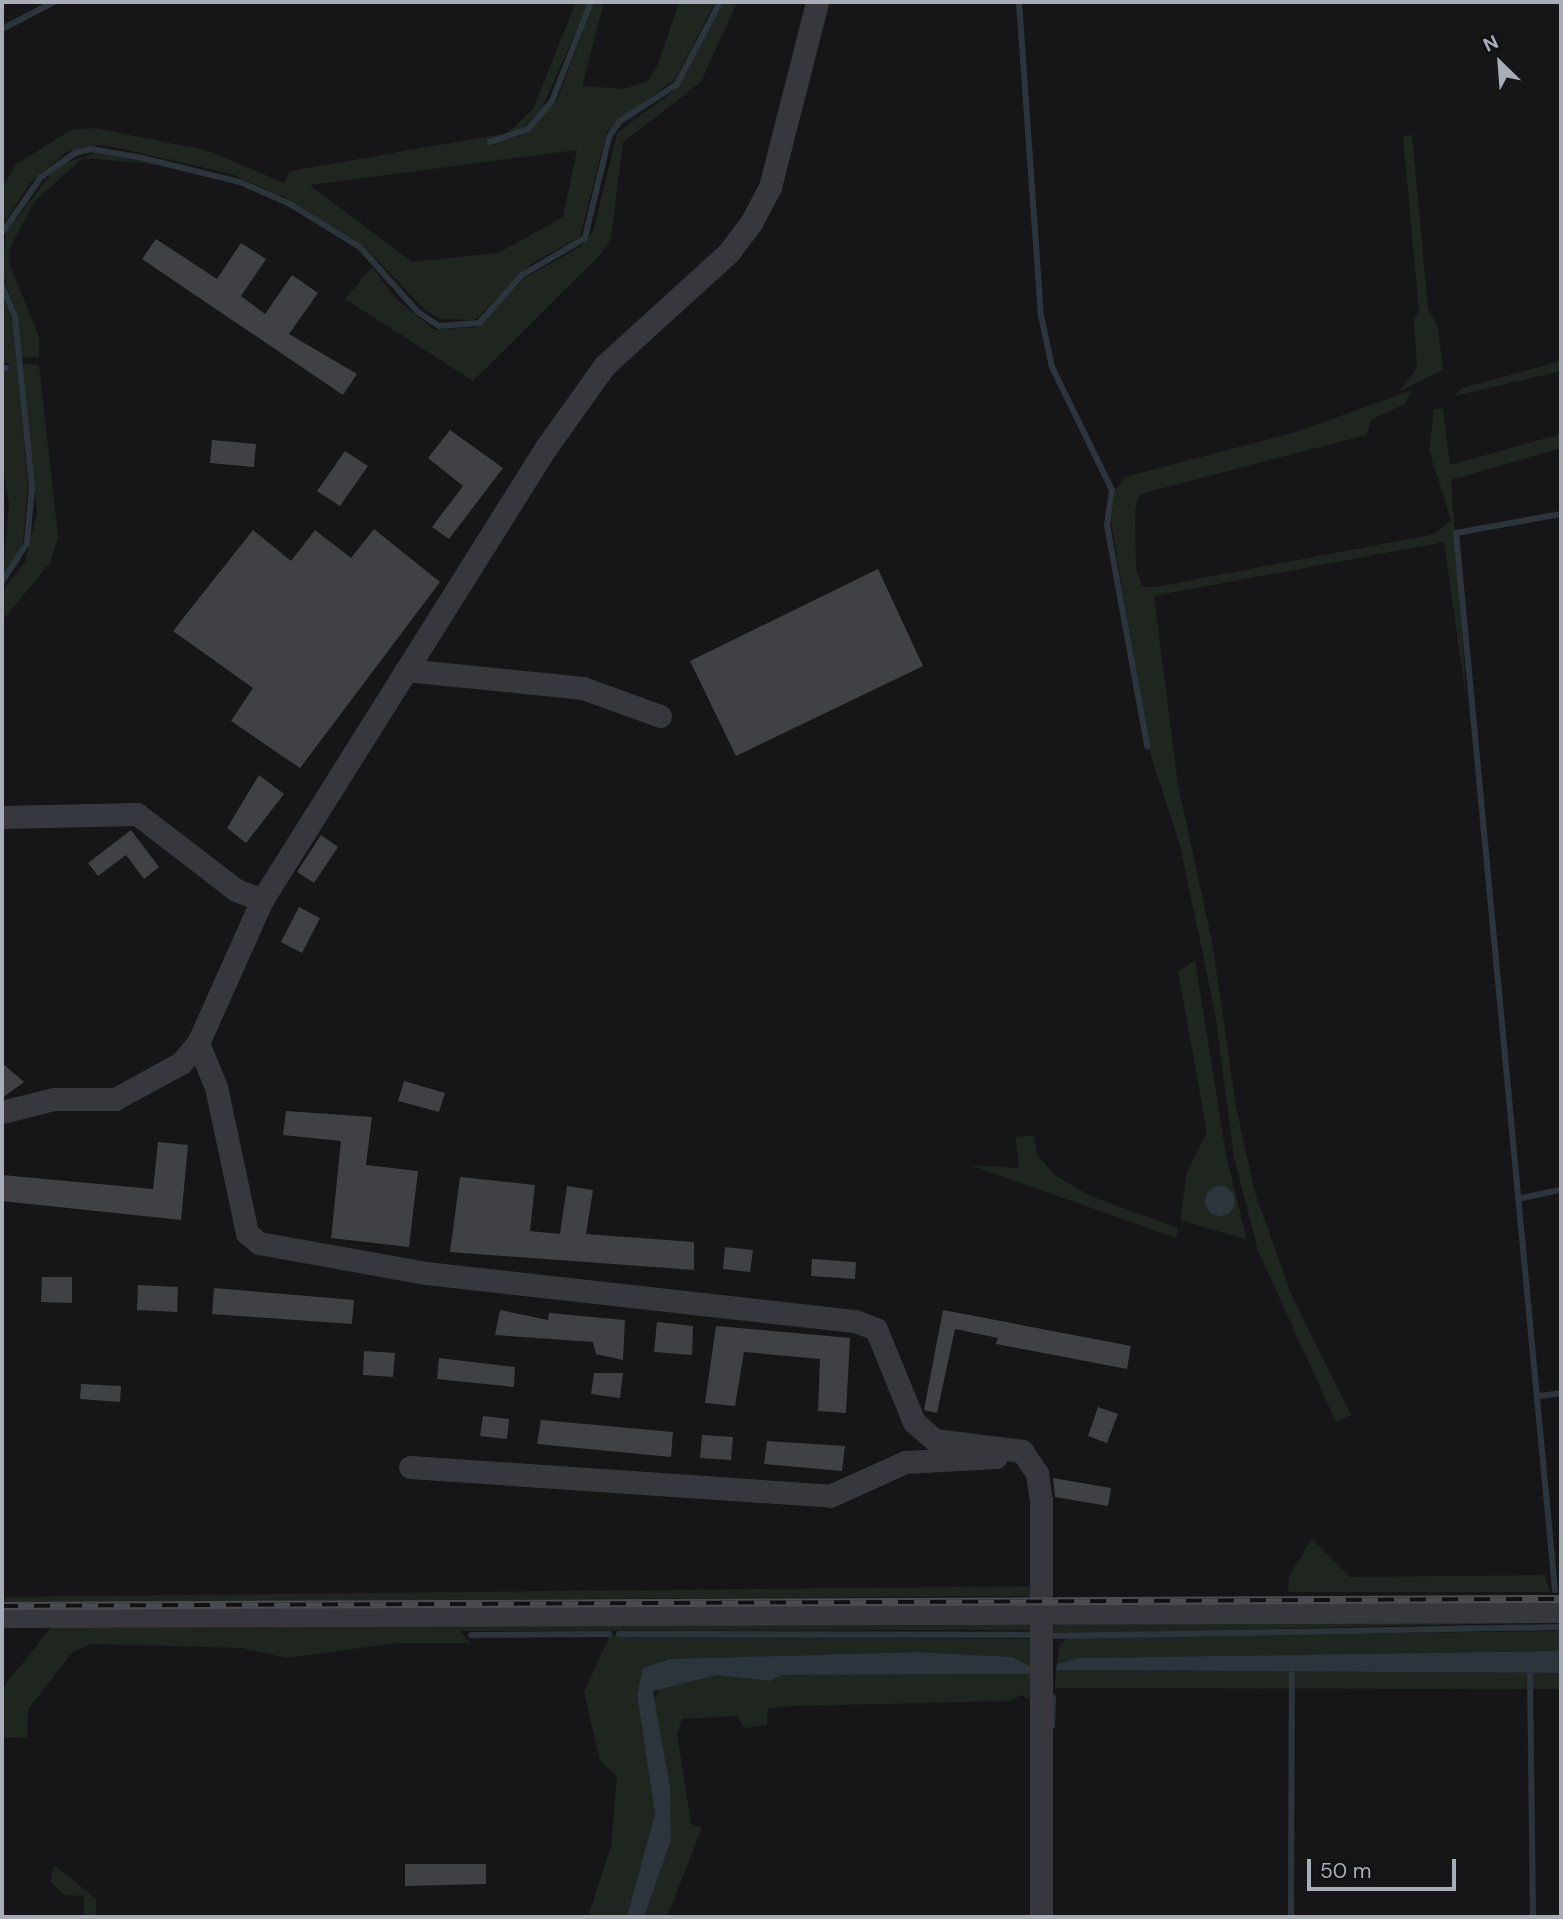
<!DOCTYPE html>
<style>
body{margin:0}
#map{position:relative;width:1563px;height:1919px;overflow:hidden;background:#161618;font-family:"DM Sans",sans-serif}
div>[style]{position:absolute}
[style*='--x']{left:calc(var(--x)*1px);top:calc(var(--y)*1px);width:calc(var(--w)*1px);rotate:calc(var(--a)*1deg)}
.green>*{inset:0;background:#1e261f}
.water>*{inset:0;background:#2c353c}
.round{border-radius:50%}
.stream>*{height:6px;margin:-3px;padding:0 3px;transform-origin:3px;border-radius:3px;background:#2c353c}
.building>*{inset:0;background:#404145}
.minor>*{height:23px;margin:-11.5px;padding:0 11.5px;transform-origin:11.5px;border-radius:11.5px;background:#37383d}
.rail>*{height:8px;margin-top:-4px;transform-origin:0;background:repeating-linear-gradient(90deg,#111113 0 16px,#4a4c52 0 32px);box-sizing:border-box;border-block:2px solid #4a4c52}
span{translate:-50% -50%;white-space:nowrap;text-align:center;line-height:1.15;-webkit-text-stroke:5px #111113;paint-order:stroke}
.frame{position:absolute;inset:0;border:4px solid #a8adb8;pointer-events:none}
.north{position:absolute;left:1465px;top:28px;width:70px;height:70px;-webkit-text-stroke:5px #111113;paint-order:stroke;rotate:335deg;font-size:19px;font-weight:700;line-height:28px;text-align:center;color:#a8adb8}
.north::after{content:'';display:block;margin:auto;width:24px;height:32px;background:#a8adb8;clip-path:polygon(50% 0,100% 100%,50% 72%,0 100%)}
.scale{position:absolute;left:1307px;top:1859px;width:149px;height:32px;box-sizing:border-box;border:4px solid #a8adb8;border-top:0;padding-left:9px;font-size:21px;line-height:24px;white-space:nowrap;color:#a8adb8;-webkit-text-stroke:5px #111113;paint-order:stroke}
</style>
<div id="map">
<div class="green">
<i style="clip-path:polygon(evenodd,576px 2px,588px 2px,586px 9px,542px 108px,523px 128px,489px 144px,526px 134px,557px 100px,594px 2px,604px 2px,582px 86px,624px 89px,648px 81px,657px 67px,679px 2px,715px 2px,676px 78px,607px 131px,580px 237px,532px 263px,475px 320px,441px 319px,426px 311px,364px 246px,284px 197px,231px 174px,123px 149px,99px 145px,66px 152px,30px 183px,2px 226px,2px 188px,16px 164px,71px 130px,95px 128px,209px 151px,284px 183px,290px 171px,508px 133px,533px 109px,576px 2px,577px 150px,563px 217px,498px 253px,412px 262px,310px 185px,577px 150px)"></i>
<i style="clip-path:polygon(721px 2px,737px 2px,701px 82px,623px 142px,611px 238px,602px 253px,473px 381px,345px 299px,372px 267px,397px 300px,435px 330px,476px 327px,525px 278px,581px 246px,593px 232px,617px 133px,677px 88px)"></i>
<i style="clip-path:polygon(1412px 135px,1428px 309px,1438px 327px,1443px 370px,1398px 392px,1417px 368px,1414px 320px,1419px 312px,1403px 136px)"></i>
<i style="clip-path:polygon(96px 153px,153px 164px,83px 158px,34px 202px,10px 248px,10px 265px,39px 337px,39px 357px,21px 358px,19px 321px,2px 273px,6px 232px,58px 165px)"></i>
<i style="clip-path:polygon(2px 292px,13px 322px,28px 487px,23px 543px,2px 579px,9px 504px,2px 465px,2px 371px,9px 364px,2px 362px)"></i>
<i style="clip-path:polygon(1561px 361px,1561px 371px,1455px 396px,1461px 388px)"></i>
<i style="clip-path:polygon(21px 364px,39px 365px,58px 537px,50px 563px,2px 621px,2px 591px,25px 562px,37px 513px)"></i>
<i style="clip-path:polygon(1412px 390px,1405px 404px,1372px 419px,1366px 435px,1140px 494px,1135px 511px,1136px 569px,1142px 587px,1155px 587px,1435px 534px,1451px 520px,1429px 450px,1434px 410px,1443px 408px,1450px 465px,1561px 434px,1561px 448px,1451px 480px,1467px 705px,1444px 542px,1154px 596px,1178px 785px,1212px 941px,1236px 1107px,1255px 1193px,1292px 1296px,1351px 1415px,1336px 1422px,1258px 1251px,1234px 1158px,1215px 1012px,1180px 846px,1150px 752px,1111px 522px,1115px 491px,1125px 477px,1296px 432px)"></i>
<i style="clip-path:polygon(1195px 960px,1226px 1155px,1247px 1240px,1180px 1220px,1187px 1172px,1207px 1132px,1178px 972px)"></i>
<i style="clip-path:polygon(1034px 1135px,1037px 1155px,1055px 1175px,1090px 1196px,1178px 1228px,1176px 1238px,970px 1165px,1019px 1168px,1015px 1137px)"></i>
<i style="clip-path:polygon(1312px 1539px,1350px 1577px,1545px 1575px,1550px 1592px,1288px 1592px,1289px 1576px)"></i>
<i style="clip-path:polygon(1035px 1586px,1035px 1596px,2px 1603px,2px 1597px)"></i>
<i style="clip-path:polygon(1561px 1616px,1561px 1622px,1052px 1634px,1056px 1621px)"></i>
<i style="clip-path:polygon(1033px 1621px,1034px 1630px,460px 1631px,470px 1643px,396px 1643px,287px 1658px,241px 1648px,91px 1644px,73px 1652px,28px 1709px,27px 1737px,2px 1738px,2px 1689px,53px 1625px)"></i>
<i style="clip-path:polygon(1561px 1631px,1561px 1651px,1080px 1658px,1057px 1664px,1060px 1644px,1069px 1637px)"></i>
<i style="clip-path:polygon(610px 1635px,1031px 1639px,1030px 1666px,1013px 1657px,917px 1652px,670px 1659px,637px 1695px,655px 1814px,635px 1895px,627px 1917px,588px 1917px,611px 1846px,617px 1776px,600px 1761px,584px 1692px)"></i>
<i style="clip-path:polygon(1056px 1670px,1561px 1673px,1561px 1689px,1055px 1688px)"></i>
<i style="clip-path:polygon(1031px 1674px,1029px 1700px,1022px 1695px,1008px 1701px,792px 1706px,768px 1708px,767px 1725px,744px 1728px,737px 1716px,682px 1719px,677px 1734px,691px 1824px,702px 1828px,667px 1917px,644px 1917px,670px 1788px,652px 1702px,662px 1686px,717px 1675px,770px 1681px,782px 1675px)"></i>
<i style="clip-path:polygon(54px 1865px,96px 1899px,96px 1917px,84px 1917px,84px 1896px,64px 1895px,50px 1881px)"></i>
</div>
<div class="water">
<i class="round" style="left:1205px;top:1186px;width:30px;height:30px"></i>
<i style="clip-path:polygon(1561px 1651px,1561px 1673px,1056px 1670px,1057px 1664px,1080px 1658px)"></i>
<i style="clip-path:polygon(917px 1652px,1013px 1657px,1030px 1666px,1031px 1674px,782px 1675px,770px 1681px,717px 1675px,653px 1691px,670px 1788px,671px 1840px,644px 1917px,627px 1917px,655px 1814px,637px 1695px,643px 1668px,670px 1659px)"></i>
</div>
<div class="stream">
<i style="--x:1019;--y:2;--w:314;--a:86"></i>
<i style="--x:1041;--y:315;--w:53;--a:78.1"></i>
<i style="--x:1052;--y:367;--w:137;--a:64"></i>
<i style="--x:1112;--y:490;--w:35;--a:98"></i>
<i style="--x:1107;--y:525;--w:225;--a:79.7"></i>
<i style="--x:2;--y:29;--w:59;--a:-27.4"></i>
<i style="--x:490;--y:142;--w:40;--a:-18.9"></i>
<i style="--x:528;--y:129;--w:37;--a:-49"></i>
<i style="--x:552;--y:101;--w:106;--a:-68.5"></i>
<i style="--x:2;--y:233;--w:68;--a:-55.1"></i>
<i style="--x:41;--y:177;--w:42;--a:-35.2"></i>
<i style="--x:75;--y:153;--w:16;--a:-14"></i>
<i style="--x:91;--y:149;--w:52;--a:10"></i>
<i style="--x:142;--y:158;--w:101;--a:13.8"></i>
<i style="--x:240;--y:182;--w:55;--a:23.7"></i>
<i style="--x:290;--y:204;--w:82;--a:31.6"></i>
<i style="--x:360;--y:247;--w:87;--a:48.3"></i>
<i style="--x:418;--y:312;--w:25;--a:34"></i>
<i style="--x:439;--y:326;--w:40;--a:-4.3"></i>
<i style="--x:479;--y:323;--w:64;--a:-48.1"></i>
<i style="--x:522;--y:275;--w:73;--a:-30.4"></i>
<i style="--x:585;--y:238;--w:104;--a:-76.6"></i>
<i style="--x:609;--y:137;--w:18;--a:-56"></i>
<i style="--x:619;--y:122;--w:69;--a:-33.2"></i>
<i style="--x:677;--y:84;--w:93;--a:-62.3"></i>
<i style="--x:2;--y:285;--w:35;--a:68"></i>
<i style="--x:15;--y:317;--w:172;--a:84.3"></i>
<i style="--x:32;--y:488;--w:55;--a:95.2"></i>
<i style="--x:27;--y:543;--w:46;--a:122.7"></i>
<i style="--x:2;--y:368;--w:4;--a:0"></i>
<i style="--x:1522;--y:1198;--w:40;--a:-12"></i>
<i style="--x:1538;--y:1396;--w:23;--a:-7"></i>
<i style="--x:1555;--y:1590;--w:1062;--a:-95.35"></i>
<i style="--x:1456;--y:533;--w:107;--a:-10.3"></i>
<i style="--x:619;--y:1634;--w:412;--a:0.1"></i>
<i style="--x:471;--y:1635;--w:138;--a:-0.4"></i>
<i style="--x:1055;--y:1636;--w:506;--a:-1.02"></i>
<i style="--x:1530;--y:1673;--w:244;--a:89.3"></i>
<i style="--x:1052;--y:1726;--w:29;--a:-88"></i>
<i style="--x:1291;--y:1917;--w:243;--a:-89.8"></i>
</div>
<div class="building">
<i style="clip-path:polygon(156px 239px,217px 279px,241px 243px,266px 259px,241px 296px,265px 314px,292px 275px,318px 293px,289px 334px,357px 374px,343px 395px,142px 259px)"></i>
<i style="clip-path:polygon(450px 430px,503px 468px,449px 539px,432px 527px,463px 486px,428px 458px)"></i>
<i style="clip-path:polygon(212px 440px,256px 444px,254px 467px,210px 463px)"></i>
<i style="clip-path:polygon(345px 451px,368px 466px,340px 506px,317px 491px)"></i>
<i style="clip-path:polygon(374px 529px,440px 582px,300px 768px,231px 721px,253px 688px,173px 631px,253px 530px,291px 561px,315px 530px,351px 558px)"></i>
<i style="clip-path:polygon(878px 569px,923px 666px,736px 756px,690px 661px)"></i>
<i style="clip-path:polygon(259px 775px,284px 794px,246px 843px,227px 828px)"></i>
<i style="clip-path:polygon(131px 830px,159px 867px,144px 879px,126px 855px,98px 876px,88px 863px)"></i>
<i style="clip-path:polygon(321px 835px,338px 847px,314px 883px,297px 872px)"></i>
<i style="clip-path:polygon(299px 907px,320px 918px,302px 953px,281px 942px)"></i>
<i style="clip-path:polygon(2px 1063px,24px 1082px,2px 1098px)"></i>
<i style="clip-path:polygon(404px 1081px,445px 1093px,439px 1112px,398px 1101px)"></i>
<i style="clip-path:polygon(286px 1111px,372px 1117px,366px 1165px,418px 1171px,409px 1247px,331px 1238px,341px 1141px,283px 1135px)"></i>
<i style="clip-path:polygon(158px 1142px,188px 1145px,181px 1220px,2px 1201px,2px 1175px,153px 1189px)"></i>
<i style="clip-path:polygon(460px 1177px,535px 1185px,530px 1231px,560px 1234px,567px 1186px,593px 1190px,586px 1234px,694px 1242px,694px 1270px,450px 1252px)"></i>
<i style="clip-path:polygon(725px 1247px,753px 1250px,750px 1272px,723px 1269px)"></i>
<i style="clip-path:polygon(812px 1259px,856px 1262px,855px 1279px,811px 1276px)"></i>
<i style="clip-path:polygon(42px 1277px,72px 1277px,72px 1303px,41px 1302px)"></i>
<i style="clip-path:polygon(138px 1285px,178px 1287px,177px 1312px,137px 1310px)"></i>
<i style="clip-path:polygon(214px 1288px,354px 1300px,352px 1324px,212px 1314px)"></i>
<i style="clip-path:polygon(500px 1310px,548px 1320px,549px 1313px,625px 1320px,623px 1360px,596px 1354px,593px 1342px,495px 1335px)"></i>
<i style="clip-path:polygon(943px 1310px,1131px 1346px,1127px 1369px,996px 1344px,998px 1338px,955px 1329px,937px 1413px,924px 1410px)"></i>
<i style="clip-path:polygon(657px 1322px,693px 1326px,692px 1355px,654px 1352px)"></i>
<i style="clip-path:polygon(716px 1326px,850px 1338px,846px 1413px,818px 1411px,820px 1359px,744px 1352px,735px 1406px,705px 1403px)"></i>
<i style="clip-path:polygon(364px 1351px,395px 1353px,393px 1377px,363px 1375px)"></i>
<i style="clip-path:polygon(439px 1358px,515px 1367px,514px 1387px,437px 1379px)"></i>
<i style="clip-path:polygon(594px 1373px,623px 1373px,620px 1398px,591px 1394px)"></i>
<i style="clip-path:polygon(81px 1384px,121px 1386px,120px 1402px,80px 1399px)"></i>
<i style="clip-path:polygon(1098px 1407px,1118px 1414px,1107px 1443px,1088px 1436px)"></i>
<i style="clip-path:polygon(483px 1416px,509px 1419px,507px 1439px,480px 1436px)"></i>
<i style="clip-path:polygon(541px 1420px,673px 1432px,671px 1457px,537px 1444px)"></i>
<i style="clip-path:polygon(702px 1435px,733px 1437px,731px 1460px,700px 1458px)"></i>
<i style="clip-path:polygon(767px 1441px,845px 1446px,842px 1471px,764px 1464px)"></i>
<i style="clip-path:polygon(1053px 1478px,1111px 1488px,1108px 1506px,1055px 1497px)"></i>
<i style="clip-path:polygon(405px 1864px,486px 1864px,486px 1884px,405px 1886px)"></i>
</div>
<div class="minor">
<i style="--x:406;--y:670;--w:178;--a:5.8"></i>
<i style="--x:583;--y:688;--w:82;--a:20"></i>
<i style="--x:2;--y:817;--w:135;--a:-1.3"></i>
<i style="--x:137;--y:814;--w:125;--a:37.5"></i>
<i style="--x:236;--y:890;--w:28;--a:21"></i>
<i style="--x:198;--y:1043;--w:48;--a:67.8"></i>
<i style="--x:216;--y:1087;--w:149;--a:78"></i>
<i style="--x:247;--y:1233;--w:16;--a:40"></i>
<i style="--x:259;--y:1243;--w:170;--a:10.2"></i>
<i style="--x:426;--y:1273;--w:432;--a:6.4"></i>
<i style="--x:855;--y:1321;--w:22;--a:21"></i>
<i style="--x:876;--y:1329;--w:100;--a:67.8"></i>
<i style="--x:914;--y:1422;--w:28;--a:41"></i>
<i style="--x:935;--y:1440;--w:88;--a:7.2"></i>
<i style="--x:1022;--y:1451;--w:27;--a:56"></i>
<i style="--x:1037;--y:1473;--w:27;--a:82"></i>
<i style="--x:1041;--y:1500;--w:417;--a:90"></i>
<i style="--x:2;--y:1112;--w:54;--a:-14"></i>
<i style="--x:54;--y:1099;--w:61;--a:0"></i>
<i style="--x:115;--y:1099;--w:75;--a:-28.6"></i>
<i style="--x:181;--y:1063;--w:26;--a:-50"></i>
<i style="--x:198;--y:1043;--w:157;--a:-65.9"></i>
<i style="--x:262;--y:900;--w:532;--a:-57.89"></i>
<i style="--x:545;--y:449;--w:103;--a:-54.5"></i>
<i style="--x:605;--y:365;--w:168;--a:-42.3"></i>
<i style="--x:729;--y:252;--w:36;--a:-53"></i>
<i style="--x:751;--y:223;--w:41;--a:-62.2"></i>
<i style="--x:770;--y:187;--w:191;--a:-75.7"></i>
<i style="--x:410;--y:1467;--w:421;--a:3.9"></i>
<i style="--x:830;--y:1496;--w:82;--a:-24.4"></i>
<i style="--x:905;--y:1462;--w:91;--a:-3.1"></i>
<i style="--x:2;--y:1616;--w:1559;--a:-0.18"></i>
</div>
<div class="rail">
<i style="--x:2;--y:1606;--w:1559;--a:-0.26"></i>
</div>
<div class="frame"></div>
<div class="north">N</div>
<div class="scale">50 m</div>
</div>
